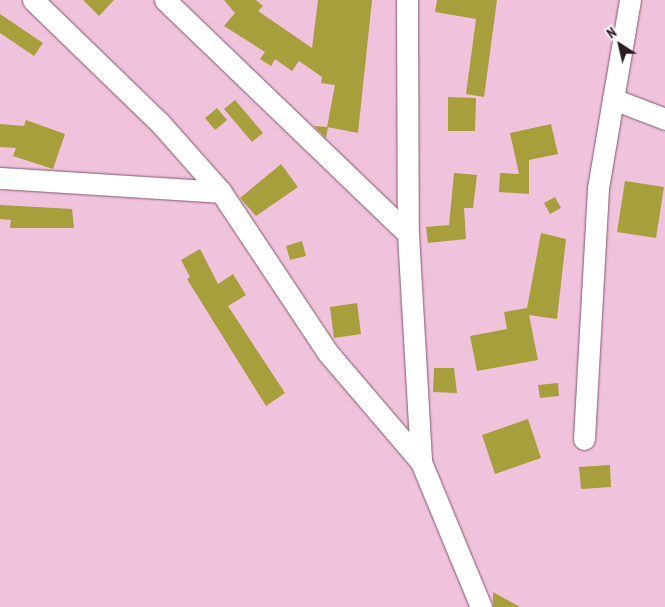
<!DOCTYPE html>
<style>
body{margin:0}
#map{position:relative;width:665px;height:607px;overflow:hidden;background:#f1c2db;font-family:"PT Sans Narrow",sans-serif}
div>[style]{position:absolute}
[style*='--x']{left:calc(var(--x)*1px);top:calc(var(--y)*1px);width:calc(var(--w)*1px);rotate:calc(var(--a)*1deg)}
.building>*{inset:0;background:#a69f3b}
.roads{filter:drop-shadow(0 0 1px #82596f) drop-shadow(0 0 1px #82596f)}
.minor>*{height:21px;margin:-10.5px;padding:0 10.5px;transform-origin:10.5px;border-radius:10.5px;background:#fff}
span{translate:-50% -50%;white-space:nowrap;text-align:center;line-height:1.15;-webkit-text-stroke:4px #fdeef5;paint-order:stroke}
.north{position:absolute;left:595px;top:20px;width:50px;height:50px;-webkit-text-stroke:4px #fdeef5;paint-order:stroke;rotate:325deg;font-size:14px;font-weight:700;line-height:20px;text-align:center;color:#2c1b25}
.north::after{content:'';display:block;margin:auto;width:18px;height:22px;background:#2c1b25;clip-path:polygon(50% 0,100% 100%,50% 72%,0 100%)}
</style>
<div id="map">
<div class="building">
<i style="clip-path:polygon(83px 0,114px 0,99px 16px)"></i>
<i style="clip-path:polygon(224px 0,256px 0,263px 6px,258px 11px,312px 48px,318px 0,372px 0,358px 133px,327px 127px,335px 85px,321px 83px,322px 77px,299px 61px,292px 71px,275px 59px,271px 66px,260px 59px,265px 52px,224px 26px,235px 13px)"></i>
<i style="clip-path:polygon(437px 0,497px 0,484px 97px,466px 94px,476px 19px,435px 12px)"></i>
<i style="clip-path:polygon(0 14px,43px 43px,34px 56px,0 33px)"></i>
<i style="clip-path:polygon(448px 97px,476px 98px,475px 131px,448px 131px)"></i>
<i style="clip-path:polygon(235px 100px,263px 133px,252px 142px,224px 109px)"></i>
<i style="clip-path:polygon(217px 108px,227px 120px,215px 130px,205px 118px)"></i>
<i style="clip-path:polygon(26px 120px,65px 134px,53px 169px,13px 156px,16px 148px,0 147px,0 124px,24px 126px)"></i>
<i style="clip-path:polygon(551px 124px,558px 154px,529px 160px,529px 194px,499px 192px,500px 173px,519px 174px,510px 133px)"></i>
<i style="clip-path:polygon(314px 126px,328px 127px,326px 138px)"></i>
<i style="clip-path:polygon(281px 164px,298px 187px,256px 216px,240px 198px)"></i>
<i style="clip-path:polygon(454px 173px,477px 175px,473px 208px,464px 208px,466px 239px,428px 243px,426px 227px,449px 225px)"></i>
<i style="clip-path:polygon(625px 181px,664px 187px,656px 238px,617px 232px)"></i>
<i style="clip-path:polygon(555px 197px,561px 208px,550px 214px,544px 203px)"></i>
<i style="clip-path:polygon(0 205px,72px 209px,74px 228px,10px 228px,11px 220px,0 219px)"></i>
<i style="clip-path:polygon(541px 233px,566px 239px,557px 319px,529px 315px,538px 360px,477px 371px,470px 336px,507px 329px,504px 312px,527px 308px)"></i>
<i style="clip-path:polygon(302px 241px,306px 256px,290px 260px,286px 246px)"></i>
<i style="clip-path:polygon(200px 249px,218px 284px,233px 274px,246px 295px,228px 306px,285px 393px,266px 406px,187px 279px,190px 277px,181px 260px)"></i>
<i style="clip-path:polygon(357px 303px,361px 334px,334px 338px,330px 307px)"></i>
<i style="clip-path:polygon(434px 368px,454px 368px,457px 393px,433px 392px)"></i>
<i style="clip-path:polygon(558px 383px,559px 396px,540px 398px,538px 385px)"></i>
<i style="clip-path:polygon(528px 419px,541px 458px,495px 474px,482px 435px)"></i>
<i style="clip-path:polygon(610px 465px,611px 487px,581px 489px,579px 467px)"></i>
<i style="clip-path:polygon(493px 592px,520px 607px,493px 607px)"></i>
</div>
<div class="roads">
<div class="minor">
<i style="--x:33;--y:0;--w:177;--a:44.1"></i>
<i style="--x:160;--y:123;--w:92;--a:48.5"></i>
<i style="--x:221;--y:192;--w:193;--a:56.4"></i>
<i style="--x:328;--y:353;--w:143;--a:49.5"></i>
<i style="--x:165;--y:0;--w:337;--a:43.9"></i>
<i style="--x:407;--y:0;--w:234;--a:89.8"></i>
<i style="--x:408;--y:234;--w:228;--a:86.7"></i>
<i style="--x:421;--y:462;--w:157;--a:67.5"></i>
<i style="--x:630;--y:0;--w:100;--a:99.7"></i>
<i style="--x:613;--y:99;--w:56;--a:21"></i>
<i style="--x:0;--y:178;--w:221;--a:3.6"></i>
<i style="--x:584;--y:439;--w:251;--a:-86.8"></i>
<i style="--x:598;--y:188;--w:90;--a:-80.4"></i>
</div>
</div>
<div class="north">N</div>
</div>
